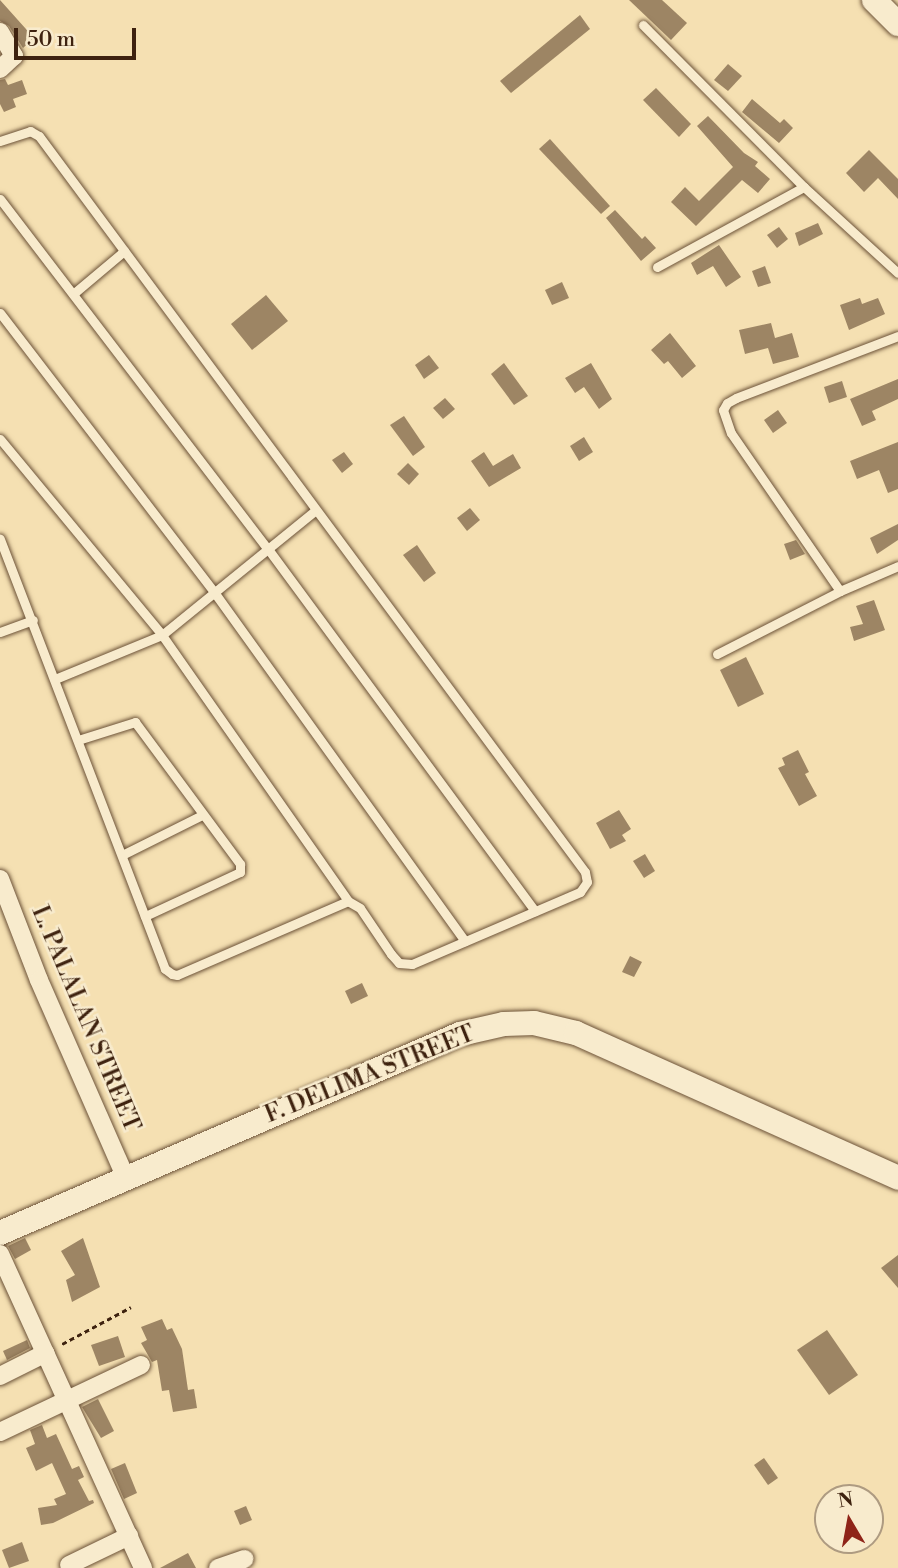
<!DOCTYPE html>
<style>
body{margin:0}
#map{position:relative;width:898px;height:1568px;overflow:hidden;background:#f5e0b2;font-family:"Libre Bodoni",serif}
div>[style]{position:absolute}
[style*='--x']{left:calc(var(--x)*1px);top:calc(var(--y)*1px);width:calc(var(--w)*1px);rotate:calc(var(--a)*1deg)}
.building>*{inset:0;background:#9d8564}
.path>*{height:2.5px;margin-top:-1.25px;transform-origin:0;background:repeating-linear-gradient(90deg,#3e220f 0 5px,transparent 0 8.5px)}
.roads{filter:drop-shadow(0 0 2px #6c5238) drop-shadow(0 0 2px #6c5238)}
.lane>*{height:9px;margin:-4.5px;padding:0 4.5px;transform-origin:4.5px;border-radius:4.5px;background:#f8ebcd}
.street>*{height:18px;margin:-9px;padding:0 9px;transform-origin:9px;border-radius:9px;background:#f8ebcd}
.secondary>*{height:24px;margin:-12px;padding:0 12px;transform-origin:12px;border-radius:12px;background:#f8ebcd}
span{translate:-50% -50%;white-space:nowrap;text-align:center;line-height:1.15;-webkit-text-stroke:5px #f8ebcd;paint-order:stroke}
.street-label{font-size:24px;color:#3e220f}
.north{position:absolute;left:814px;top:1484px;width:70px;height:70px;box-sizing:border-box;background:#f8ebcd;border:2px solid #ae9b81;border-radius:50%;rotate:350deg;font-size:19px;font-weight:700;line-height:28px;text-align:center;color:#3e220f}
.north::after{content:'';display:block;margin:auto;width:24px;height:32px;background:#8f2418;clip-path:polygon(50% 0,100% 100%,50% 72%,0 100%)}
.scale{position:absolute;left:14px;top:28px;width:122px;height:32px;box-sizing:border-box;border:4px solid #3e220f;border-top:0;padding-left:9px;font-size:21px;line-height:24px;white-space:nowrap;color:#3e220f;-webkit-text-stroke:5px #f8ebcd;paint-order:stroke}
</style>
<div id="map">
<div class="building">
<i style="clip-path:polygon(0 0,34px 38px,23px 48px,9px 26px,0 21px)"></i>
<i style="clip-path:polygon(629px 0,662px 0,687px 23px,671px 40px)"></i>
<i style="clip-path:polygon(580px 15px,590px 29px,511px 93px,500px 81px)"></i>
<i style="clip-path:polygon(728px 64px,742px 76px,728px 91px,714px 80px)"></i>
<i style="clip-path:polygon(5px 79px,8px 85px,22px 80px,27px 94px,13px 99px,16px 107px,4px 112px,0 104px,0 80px)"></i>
<i style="clip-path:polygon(656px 88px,691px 124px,679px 137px,643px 100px)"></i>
<i style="clip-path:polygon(752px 99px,780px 123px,784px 119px,793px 128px,779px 143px,742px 112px)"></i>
<i style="clip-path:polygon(708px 116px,744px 153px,758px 162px,755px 166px,770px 179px,758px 193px,742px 180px,696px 226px,671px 202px,685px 187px,699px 201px,733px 167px,697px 126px)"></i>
<i style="clip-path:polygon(550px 139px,610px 206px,601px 214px,539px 149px)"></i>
<i style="clip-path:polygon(869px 150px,898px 179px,898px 199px,878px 178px,864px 192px,846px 173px)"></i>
<i style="clip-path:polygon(615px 210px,642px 239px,645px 236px,656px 248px,641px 261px,606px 218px)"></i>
<i style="clip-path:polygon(818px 223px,823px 234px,799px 246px,795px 233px)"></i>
<i style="clip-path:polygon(779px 227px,788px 239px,777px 248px,767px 235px)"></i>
<i style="clip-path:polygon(719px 245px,741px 277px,726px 287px,713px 266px,697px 275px,691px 263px)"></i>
<i style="clip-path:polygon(765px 266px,771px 283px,758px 287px,752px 271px)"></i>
<i style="clip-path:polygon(562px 282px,569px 298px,552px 305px,545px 290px)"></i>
<i style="clip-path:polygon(266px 295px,288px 321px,252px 350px,231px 324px)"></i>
<i style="clip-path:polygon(860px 298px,862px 304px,878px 298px,885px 314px,849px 330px,840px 305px)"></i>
<i style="clip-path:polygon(771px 323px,775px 338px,792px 333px,799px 357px,773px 364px,768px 348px,745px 354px,739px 330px)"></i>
<i style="clip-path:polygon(670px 333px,696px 366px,682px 378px,668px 361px,664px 364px,651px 350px)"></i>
<i style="clip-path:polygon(429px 355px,439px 368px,424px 379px,415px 365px)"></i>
<i style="clip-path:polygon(504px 363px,528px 396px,514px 405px,491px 374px)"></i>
<i style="clip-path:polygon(591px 363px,612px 399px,599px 409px,584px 387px,575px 393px,565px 378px)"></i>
<i style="clip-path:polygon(898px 379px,898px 399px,872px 411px,876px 420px,862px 426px,850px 399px)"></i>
<i style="clip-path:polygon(842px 381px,847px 397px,829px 403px,824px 387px)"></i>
<i style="clip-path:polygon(445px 398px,455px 409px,443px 419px,433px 408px)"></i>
<i style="clip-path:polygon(778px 410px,787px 423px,773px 433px,764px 420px)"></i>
<i style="clip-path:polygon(404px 416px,425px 447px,413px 456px,390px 425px)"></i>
<i style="clip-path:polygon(584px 437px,593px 452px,579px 461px,570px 446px)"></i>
<i style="clip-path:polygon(898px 442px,898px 489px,888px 493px,879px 470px,857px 479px,850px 461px)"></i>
<i style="clip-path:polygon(344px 452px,353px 464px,342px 473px,332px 460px)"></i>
<i style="clip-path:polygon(484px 452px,493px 466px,513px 454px,521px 468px,489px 487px,471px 461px)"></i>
<i style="clip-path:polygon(408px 463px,419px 474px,409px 485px,397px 474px)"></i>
<i style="clip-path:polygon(470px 508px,480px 520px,467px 531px,457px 518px)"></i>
<i style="clip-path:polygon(898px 524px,898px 540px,877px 554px,870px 538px)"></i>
<i style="clip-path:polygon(796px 540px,805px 554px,790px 560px,784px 544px)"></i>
<i style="clip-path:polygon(417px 545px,436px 573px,424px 582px,403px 555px)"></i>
<i style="clip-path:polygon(874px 600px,885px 630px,854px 641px,850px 627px,863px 624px,856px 606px)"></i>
<i style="clip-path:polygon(746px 657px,764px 694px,738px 707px,720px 670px)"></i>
<i style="clip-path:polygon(798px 750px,809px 772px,805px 774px,817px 796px,799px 806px,778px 768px,785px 765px,782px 758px)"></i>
<i style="clip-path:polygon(619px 810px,631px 829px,622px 835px,626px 841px,610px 849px,596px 823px)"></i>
<i style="clip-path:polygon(645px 854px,655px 871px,644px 878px,633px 861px)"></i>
<i style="clip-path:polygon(630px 956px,642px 962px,634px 977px,622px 972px)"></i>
<i style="clip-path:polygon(362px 983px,368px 996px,351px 1004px,345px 991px)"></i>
<i style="clip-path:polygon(25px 1238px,31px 1250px,15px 1259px,8px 1246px)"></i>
<i style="clip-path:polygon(83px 1238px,100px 1287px,72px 1302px,66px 1280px,75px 1275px,61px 1251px)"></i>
<i style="clip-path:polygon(898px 1255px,898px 1288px,881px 1268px)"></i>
<i style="clip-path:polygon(162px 1319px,167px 1330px,172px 1328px,182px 1349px,188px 1390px,194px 1389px,197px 1408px,173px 1412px,169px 1390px,162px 1391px,157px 1360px,152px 1362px,141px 1343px,147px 1340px,141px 1327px)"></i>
<i style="clip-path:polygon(827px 1330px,858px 1375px,829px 1395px,797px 1350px)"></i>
<i style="clip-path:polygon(118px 1336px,125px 1357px,99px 1366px,91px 1345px)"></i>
<i style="clip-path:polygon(27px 1340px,30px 1348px,7px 1360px,3px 1351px)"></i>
<i style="clip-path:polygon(98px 1399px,114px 1431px,101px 1438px,82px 1407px)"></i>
<i style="clip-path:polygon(42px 1425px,47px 1438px,56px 1434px,72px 1469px,79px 1466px,84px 1477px,78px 1480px,89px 1501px,93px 1500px,94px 1503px,53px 1523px,41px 1525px,38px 1508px,57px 1505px,54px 1499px,66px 1494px,52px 1463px,36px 1471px,26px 1448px,35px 1444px,30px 1430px)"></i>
<i style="clip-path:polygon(764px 1458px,778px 1478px,768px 1485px,754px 1465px)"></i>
<i style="clip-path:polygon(125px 1463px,137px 1493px,124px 1499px,111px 1469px)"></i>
<i style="clip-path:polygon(246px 1506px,252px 1520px,240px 1525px,234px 1511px)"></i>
<i style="clip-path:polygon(22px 1542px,29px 1561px,9px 1568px,2px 1550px)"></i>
<i style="clip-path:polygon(188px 1553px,196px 1568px,160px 1568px)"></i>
</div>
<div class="path">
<i style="--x:62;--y:1344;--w:78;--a:-28.2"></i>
</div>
<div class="roads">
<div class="lane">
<i style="--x:643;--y:25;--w:228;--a:45.2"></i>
<i style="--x:804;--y:187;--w:127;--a:42.5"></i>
<i style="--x:0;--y:141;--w:32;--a:-18"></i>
<i style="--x:30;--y:131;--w:10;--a:29"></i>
<i style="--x:39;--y:136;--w:916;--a:53.43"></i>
<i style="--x:585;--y:872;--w:10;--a:79"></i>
<i style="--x:587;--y:882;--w:12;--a:125"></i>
<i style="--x:580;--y:892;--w:183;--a:156.8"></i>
<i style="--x:412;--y:964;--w:13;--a:-176"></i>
<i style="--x:399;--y:963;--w:12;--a:-132"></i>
<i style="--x:391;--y:954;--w:55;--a:-124"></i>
<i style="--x:360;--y:908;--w:14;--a:-150"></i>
<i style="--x:348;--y:901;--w:186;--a:156.6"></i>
<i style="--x:177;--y:975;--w:5;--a:-169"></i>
<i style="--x:172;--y:974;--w:9;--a:-144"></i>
<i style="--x:165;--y:969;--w:461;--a:-111"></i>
<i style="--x:0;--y:199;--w:441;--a:52.6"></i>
<i style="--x:268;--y:549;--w:450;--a:53.6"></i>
<i style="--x:657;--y:267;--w:167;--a:-28.6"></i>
<i style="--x:73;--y:294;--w:67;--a:-40.1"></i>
<i style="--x:0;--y:313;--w:352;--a:52.5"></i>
<i style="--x:214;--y:592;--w:430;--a:54.3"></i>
<i style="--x:898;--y:336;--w:173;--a:159.1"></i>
<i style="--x:736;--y:398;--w:10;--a:151"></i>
<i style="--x:727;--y:403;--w:8;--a:120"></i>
<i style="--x:723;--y:410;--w:24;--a:71"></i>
<i style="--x:731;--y:433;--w:192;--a:55.4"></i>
<i style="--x:840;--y:591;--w:63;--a:-23.3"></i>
<i style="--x:0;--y:439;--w:254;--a:50.4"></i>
<i style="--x:162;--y:635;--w:325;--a:55"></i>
<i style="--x:0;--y:632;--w:35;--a:-20"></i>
<i style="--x:717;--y:654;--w:138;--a:-27.1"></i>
<i style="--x:55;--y:679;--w:116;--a:-22.4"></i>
<i style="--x:162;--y:635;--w:198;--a:-39.1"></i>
<i style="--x:78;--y:740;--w:60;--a:-17.5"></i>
<i style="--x:135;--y:722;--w:177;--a:53.5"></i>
<i style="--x:240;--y:864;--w:8;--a:90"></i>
<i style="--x:240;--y:872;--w:105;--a:155.1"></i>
<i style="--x:122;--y:855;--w:89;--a:-26.6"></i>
</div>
<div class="street">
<i style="--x:0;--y:32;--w:28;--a:60"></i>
<i style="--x:14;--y:56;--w:19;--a:137"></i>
<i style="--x:0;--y:879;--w:108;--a:68.9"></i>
<i style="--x:39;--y:980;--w:216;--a:66.3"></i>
<i style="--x:0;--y:1254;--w:345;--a:65.5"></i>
<i style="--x:0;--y:1376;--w:51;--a:-26.6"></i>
<i style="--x:0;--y:1432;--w:156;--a:-25.4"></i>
<i style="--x:69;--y:1565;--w:67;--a:-25.8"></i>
<i style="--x:218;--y:1568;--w:28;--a:-19"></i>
</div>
<div class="secondary">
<i style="--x:874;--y:0;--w:34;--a:45"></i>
<i style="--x:0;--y:1233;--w:501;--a:-23.39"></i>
<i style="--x:460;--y:1034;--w:45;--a:-12.8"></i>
<i style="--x:504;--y:1024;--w:30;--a:-2"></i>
<i style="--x:534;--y:1023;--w:43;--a:13.4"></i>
<i style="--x:576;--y:1033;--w:353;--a:24.2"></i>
</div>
</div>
<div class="street-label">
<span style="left:85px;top:1019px;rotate:67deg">L. PALALAN STREET</span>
<span style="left:370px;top:1075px;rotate:-22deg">F. DELIMA STREET</span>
</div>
<div class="north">N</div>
<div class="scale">50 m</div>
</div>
